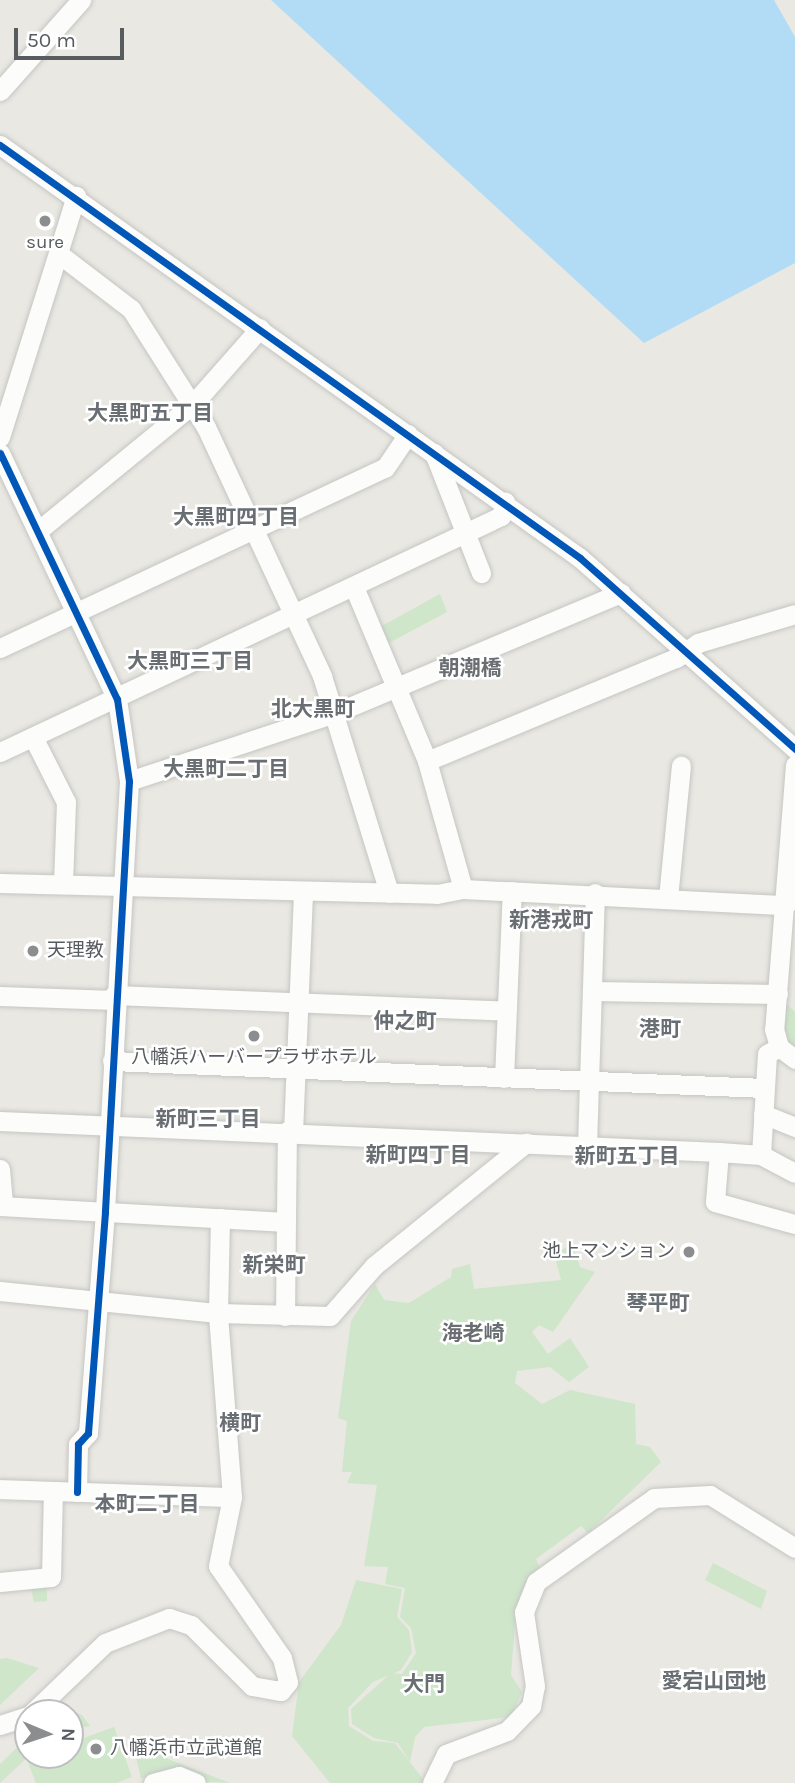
<!DOCTYPE html>
<meta charset="utf-8">
<style>
body{margin:0}
#map{position:relative;width:795px;height:1783px;overflow:hidden;background:#e9e8e2;font-family:Karla,"Noto Sans JP",sans-serif}
div>[style]{position:absolute}
[style*='--x']{left:calc(var(--x)*1px);top:calc(var(--y)*1px);width:calc(var(--w)*1px);rotate:calc(var(--a)*1deg)}
.green>*{inset:0;background:#cfe6cb}
.water>*{inset:0;background:#b2dbf6}
.roads{filter:drop-shadow(0 0 2px #c5c5c3) drop-shadow(0 0 2px #c5c5c3)}
.minor>*{height:19px;margin:-9.5px;padding:0 9.5px;transform-origin:9.5px;border-radius:9.5px;background:#fcfcfb}
.cycleway>*{height:7px;margin:-3.5px;padding:0 3.5px;transform-origin:3.5px;border-radius:3.5px;background:#0057b8}
.dots>*{width:19px;height:19px;translate:-50% -50%;box-sizing:border-box;border:4px solid #fff;border-radius:50%}
span{translate:-50% -50%;white-space:nowrap;text-align:center;line-height:1.15;-webkit-text-stroke:5px #fff;paint-order:stroke}
.poi-label{font-size:19px;color:#585c61}
.left{translate:0 -50%;text-align:left}
.right{translate:-100% -50%;text-align:right}
.neighbourhood-label{font-size:21px;color:#696e73;font-weight:700}
.north{position:absolute;left:14px;top:1699px;width:70px;height:70px;box-sizing:border-box;background:#fff;border:2px solid #bcbec0;border-radius:50%;rotate:92deg;font-size:19px;font-weight:700;line-height:28px;text-align:center;color:#585c61}
.north::after{content:'';display:block;margin:auto;width:24px;height:32px;background:#8b8d8e;clip-path:polygon(50% 0,100% 100%,50% 72%,0 100%)}
.scale{position:absolute;left:14px;top:28px;width:110px;height:32px;box-sizing:border-box;border:4px solid #585c61;border-top:0;padding-left:9px;font-size:21px;line-height:24px;white-space:nowrap;color:#585c61;-webkit-text-stroke:5px #fff;paint-order:stroke}
</style>
<div id="map">
<div class="green">
<i style="clip-path:polygon(440px 594px,447px 612px,387px 644px,380px 627px)"></i>
<i style="clip-path:polygon(786px 1003px,795px 1012px,795px 1051px,774px 1029px,777px 1004px)"></i>
<i style="clip-path:polygon(572px 1244px,580px 1267px,595px 1272px,553px 1332px,539px 1325px,532px 1332px,548px 1354px,570px 1338px,589px 1367px,569px 1382px,550px 1367px,517px 1371px,515px 1383px,542px 1404px,570px 1390px,635px 1404px,636px 1444px,650px 1447px,661px 1462px,588px 1533px,581px 1526px,536px 1559px,540px 1568px,523px 1588px,516px 1610px,511px 1675px,522px 1692px,511px 1717px,424px 1727px,415px 1737px,410px 1762px,398px 1743px,374px 1738px,352px 1724px,351px 1709px,391px 1673px,402px 1674px,416px 1653px,411px 1628px,400px 1617px,405px 1588px,385px 1584px,388px 1567px,364px 1566px,377px 1485px,347px 1483px,352px 1472px,342px 1472px,347px 1421px,338px 1418px,351px 1321px,375px 1284px,384px 1300px,409px 1303px,451px 1277px,452px 1269px,470px 1264px,474px 1289px,561px 1280px,554px 1254px)"></i>
<i style="clip-path:polygon(713px 1563px,767px 1591px,761px 1609px,705px 1580px)"></i>
<i style="clip-path:polygon(356px 1580px,402px 1589px,397px 1617px,409px 1630px,412px 1652px,401px 1670px,373px 1682px,348px 1708px,349px 1726px,373px 1741px,395px 1743px,426px 1783px,330px 1783px,292px 1736px,299px 1682px,341px 1625px)"></i>
<i style="clip-path:polygon(47px 1581px,47px 1601px,34px 1602px,30px 1584px)"></i>
<i style="clip-path:polygon(7px 1658px,39px 1668px,0 1705px,0 1659px)"></i>
<i style="clip-path:polygon(60px 1705px,82px 1715px,90px 1726px,70px 1730px,70px 1713px,52px 1713px)"></i>
<i style="clip-path:polygon(114px 1727px,132px 1777px,116px 1783px,36px 1783px,27px 1760px,70px 1755px,70px 1743px)"></i>
<i style="clip-path:polygon(28px 1737px,30px 1755px,0 1783px,0 1764px)"></i>
<i style="clip-path:polygon(148px 1742px,168px 1759px,230px 1783px,141px 1778px,134px 1749px)"></i>
</div>
<div class="water">
<i style="clip-path:polygon(271px 0,774px 0,795px 37px,795px 263px,644px 343px)"></i>
</div>
<div class="roads">
<div class="minor">
<i style="--x:0;--y:91;--w:122;--a:-48.3"></i>
<i style="--x:0;--y:145;--w:712;--a:35.45"></i>
<i style="--x:580;--y:558;--w:288;--a:41.6"></i>
<i style="--x:59;--y:254;--w:91;--a:37.4"></i>
<i style="--x:131;--y:309;--w:140;--a:57.6"></i>
<i style="--x:206;--y:427;--w:275;--a:65"></i>
<i style="--x:322;--y:676;--w:227;--a:72.8"></i>
<i style="--x:0;--y:437;--w:253;--a:-72.5"></i>
<i style="--x:0;--y:453;--w:272;--a:64.6"></i>
<i style="--x:117;--y:699;--w:83;--a:81.7"></i>
<i style="--x:129;--y:781;--w:432;--a:93.2"></i>
<i style="--x:105;--y:1212;--w:222;--a:94.4"></i>
<i style="--x:88;--y:1433;--w:15;--a:132"></i>
<i style="--x:78;--y:1444;--w:48;--a:91.2"></i>
<i style="--x:434;--y:453;--w:129;--a:68.6"></i>
<i style="--x:39;--y:530;--w:199;--a:-39.3"></i>
<i style="--x:193;--y:404;--w:101;--a:-48.6"></i>
<i style="--x:354;--y:587;--w:189;--a:67.2"></i>
<i style="--x:427;--y:761;--w:133;--a:74.3"></i>
<i style="--x:0;--y:648;--w:425;--a:-25.1"></i>
<i style="--x:385;--y:468;--w:41;--a:-55.9"></i>
<i style="--x:33;--y:737;--w:73;--a:63.1"></i>
<i style="--x:66;--y:802;--w:82;--a:92.1"></i>
<i style="--x:0;--y:752;--w:554;--a:-25.22"></i>
<i style="--x:501;--y:516;--w:15;--a:-74"></i>
<i style="--x:427;--y:761;--w:269;--a:-22.5"></i>
<i style="--x:676;--y:658;--w:27;--a:-34"></i>
<i style="--x:698;--y:643;--w:101;--a:-16.6"></i>
<i style="--x:795;--y:765;--w:265;--a:94.5"></i>
<i style="--x:774;--y:1029;--w:19;--a:74"></i>
<i style="--x:779;--y:1047;--w:20;--a:37"></i>
<i style="--x:129;--y:781;--w:217;--a:-18.3"></i>
<i style="--x:335;--y:713;--w:310;--a:-22.8"></i>
<i style="--x:0;--y:883;--w:437;--a:1.4"></i>
<i style="--x:437;--y:894;--w:26;--a:-11"></i>
<i style="--x:463;--y:889;--w:318;--a:2.9"></i>
<i style="--x:781;--y:905;--w:15;--a:-23"></i>
<i style="--x:668;--y:898;--w:133;--a:-84.4"></i>
<i style="--x:592;--y:991;--w:186;--a:0.9"></i>
<i style="--x:114;--y:995;--w:393;--a:2.3"></i>
<i style="--x:0;--y:996;--w:114;--a:2"></i>
<i style="--x:112;--y:1061;--w:653;--a:2.37"></i>
<i style="--x:504;--y:1078;--w:187;--a:-87.6"></i>
<i style="--x:763;--y:1114;--w:35;--a:22"></i>
<i style="--x:0;--y:1121;--w:720;--a:2.47"></i>
<i style="--x:719;--y:1152;--w:42;--a:4.1"></i>
<i style="--x:761;--y:1155;--w:38;--a:28"></i>
<i style="--x:293;--y:1132;--w:241;--a:-87.6"></i>
<i style="--x:587;--y:1146;--w:253;--a:-88.2"></i>
<i style="--x:719;--y:1152;--w:50;--a:94.6"></i>
<i style="--x:715;--y:1202;--w:83;--a:15.4"></i>
<i style="--x:761;--y:1155;--w:101;--a:-86.6"></i>
<i style="--x:767;--y:1054;--w:14;--a:-30"></i>
<i style="--x:0;--y:1169;--w:37;--a:85"></i>
<i style="--x:0;--y:1206;--w:282;--a:3.2"></i>
<i style="--x:0;--y:1291;--w:219;--a:5.8"></i>
<i style="--x:218;--y:1313;--w:112;--a:1.5"></i>
<i style="--x:330;--y:1316;--w:67;--a:-48.7"></i>
<i style="--x:374;--y:1266;--w:196;--a:-39"></i>
<i style="--x:285;--y:1316;--w:185;--a:-89.4"></i>
<i style="--x:0;--y:1489;--w:232;--a:2"></i>
<i style="--x:0;--y:1582;--w:51;--a:-5.6"></i>
<i style="--x:51;--y:1577;--w:86;--a:-88.7"></i>
<i style="--x:32;--y:1713;--w:101;--a:-43.8"></i>
<i style="--x:105;--y:1643;--w:69;--a:-21.3"></i>
<i style="--x:169;--y:1618;--w:23;--a:18"></i>
<i style="--x:191;--y:1625;--w:86;--a:45"></i>
<i style="--x:252;--y:1686;--w:29;--a:10"></i>
<i style="--x:281;--y:1691;--w:11;--a:-52"></i>
<i style="--x:288;--y:1682;--w:25;--a:-104"></i>
<i style="--x:282;--y:1658;--w:112;--a:-124.8"></i>
<i style="--x:218;--y:1566;--w:70;--a:-78.5"></i>
<i style="--x:232;--y:1497;--w:185;--a:-94.4"></i>
<i style="--x:218;--y:1313;--w:95;--a:-88.8"></i>
<i style="--x:0;--y:1725;--w:29;--a:-18"></i>
<i style="--x:153;--y:1783;--w:27;--a:-15"></i>
<i style="--x:179;--y:1776;--w:18;--a:22"></i>
<i style="--x:432;--y:1783;--w:32;--a:-64"></i>
<i style="--x:446;--y:1754;--w:65;--a:-20.7"></i>
<i style="--x:507;--y:1731;--w:35;--a:-46"></i>
<i style="--x:531;--y:1706;--w:20;--a:-79"></i>
<i style="--x:535;--y:1686;--w:75;--a:-98.5"></i>
<i style="--x:524;--y:1612;--w:32;--a:-68"></i>
<i style="--x:536;--y:1582;--w:145;--a:-35.4"></i>
<i style="--x:654;--y:1498;--w:56;--a:-3.1"></i>
<i style="--x:710;--y:1495;--w:100;--a:31.9"></i>
</div>
</div>
<div class="cycleway">
<i style="--x:0;--y:145;--w:712;--a:35.45"></i>
<i style="--x:580;--y:558;--w:288;--a:41.6"></i>
<i style="--x:0;--y:453;--w:272;--a:64.6"></i>
<i style="--x:117;--y:699;--w:83;--a:81.7"></i>
<i style="--x:129;--y:781;--w:432;--a:93.2"></i>
<i style="--x:105;--y:1212;--w:222;--a:94.4"></i>
<i style="--x:88;--y:1433;--w:15;--a:132"></i>
<i style="--x:78;--y:1444;--w:48;--a:91.2"></i>
</div>
<div class="dots">
<i style="left:45px;top:221px;background:#8b8d8e"></i>
<i style="left:33px;top:951px;background:#8b8d8e"></i>
<i style="left:254px;top:1036px;background:#8b8d8e"></i>
<i style="left:689px;top:1252px;background:#8b8d8e"></i>
<i style="left:96px;top:1749px;background:#8b8d8e"></i>
</div>
<div class="poi-label">
<span style="left:45px;top:243px">sure</span>
<span class="left" style="left:47px;top:951px">天理教</span>
<span style="left:254px;top:1058px">八幡浜ハーバープラザホテル</span>
<span class="right" style="left:675px;top:1252px">池上マンション</span>
<span class="left" style="left:110px;top:1749px">八幡浜市立武道館</span>
</div>
<div class="neighbourhood-label">
<span style="left:150px;top:413px">大黒町五丁目</span>
<span style="left:236px;top:517px">大黒町四丁目</span>
<span style="left:190px;top:661px">大黒町三丁目</span>
<span style="left:470px;top:668px">朝潮橋</span>
<span style="left:313px;top:709px">北大黒町</span>
<span style="left:226px;top:769px">大黒町二丁目</span>
<span style="left:551px;top:920px">新港戎町</span>
<span style="left:405px;top:1021px">仲之町</span>
<span style="left:660px;top:1029px">港町</span>
<span style="left:208px;top:1119px">新町三丁目</span>
<span style="left:418px;top:1155px">新町四丁目</span>
<span style="left:627px;top:1156px">新町五丁目</span>
<span style="left:274px;top:1265px">新栄町</span>
<span style="left:658px;top:1303px">琴平町</span>
<span style="left:473px;top:1333px">海老崎</span>
<span style="left:240px;top:1423px">横町</span>
<span style="left:147px;top:1504px">本町二丁目</span>
<span style="left:714px;top:1681px">愛宕山団地</span>
<span style="left:424px;top:1684px">大門</span>
</div>
<div class="north">N</div>
<div class="scale">50 m</div>
</div>
